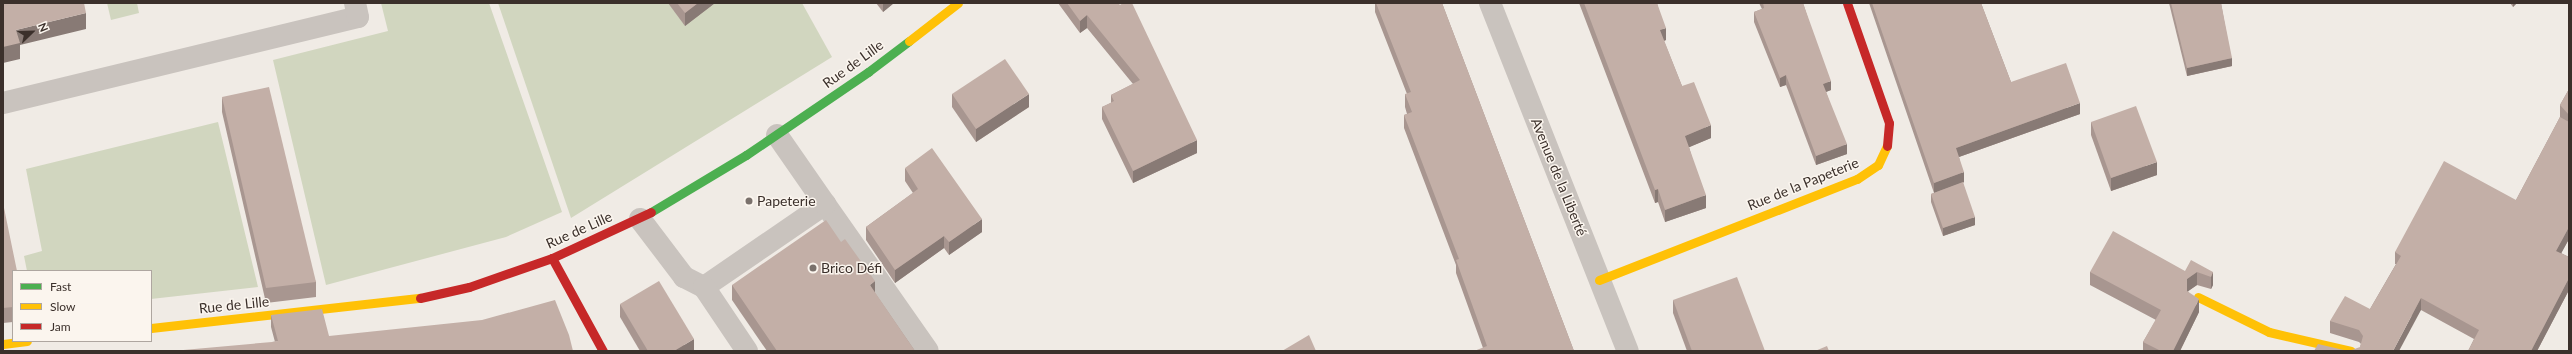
<!DOCTYPE html>
<meta charset="utf-8">
<style>
body{margin:0}
#map{position:relative;width:2572px;height:354px;overflow:hidden;background:#f0ebe5;font-family:Lato,sans-serif}
div>[style]{position:absolute}
[style*='--x']{left:calc(var(--x)*1px);top:calc(var(--y)*1px);width:calc(var(--w)*1px);rotate:calc(var(--a)*1deg)}
.green>*{inset:0;background:#d1d6bf}
.lane>*{height:22px;margin:-11px;padding:0 11px;transform-origin:11px;border-radius:11px;background:#c9c3be}
.street>*{height:22px;margin:-11px;padding:0 11px;transform-origin:11px;border-radius:11px;background:#c9c3be}
.fast>*{height:9px;margin:-4.5px;padding:0 4.5px;transform-origin:4.5px;border-radius:4.5px;background:#4caf50}
.slow>*{height:9px;margin:-4.5px;padding:0 4.5px;transform-origin:4.5px;border-radius:4.5px;background:#ffc107}
.jam>*{height:9px;margin:-4.5px;padding:0 4.5px;transform-origin:4.5px;border-radius:4.5px;background:#c62828}
.wall>*{inset:0;background:#a89690}
.shaded-wall>*{inset:0;background:#887a75}
.building>*{inset:0;background:#c3afa7}
.dots>*{width:11px;height:11px;translate:-50% -50%;box-sizing:border-box;border:2px solid #fbf5ee;border-radius:50%}
span{translate:-50% -50%;white-space:nowrap;text-align:center;line-height:1.15;-webkit-text-stroke:3px #fbf5ee;paint-order:stroke}
.street-label{font-size:14px;color:#3b302b}
.poi-label{font-size:14px;color:#3b302b}
.left{translate:0 -50%;text-align:left}
.frame{position:absolute;inset:0;border:4px solid #3b302b;pointer-events:none}
.legend{position:absolute;left:12px;top:270px;width:140px;height:72px;box-sizing:border-box;background:#fbf5ee;border:1px solid #aea6a0;margin:0;padding:5px 7px;list-style:none;font-size:12px;color:#3b302b}
.legend li{display:flex;align-items:center;gap:8px;height:20px}
.legend b{width:20px;border:1px solid #aea6a0}
.north{position:absolute;left:12px;top:12px;width:40px;height:40px;-webkit-text-stroke:3px #fbf5ee;paint-order:stroke;rotate:67deg;font-size:11px;font-weight:700;line-height:16px;text-align:center;color:#3b302b}
.north::after{content:'';display:block;margin:auto;width:14px;height:18px;background:#3b302b;clip-path:polygon(50% 0,100% 100%,50% 72%,0 100%)}
</style>
<div id="map">
<div class="green">
<i style="clip-path:polygon(107px 3px,137px 3px,139px 13px,111px 20px)"></i>
<i style="clip-path:polygon(381px 3px,489px 3px,562px 212px,506px 237px,326px 285px,273px 60px,388px 31px)"></i>
<i style="clip-path:polygon(498px 3px,802px 3px,832px 57px,571px 218px)"></i>
<i style="clip-path:polygon(218px 122px,258px 287px,151px 299px,151px 271px,27px 271px,24px 256px,42px 251px,26px 169px)"></i>
</div>
<div class="lane">
<i style="--x:3;--y:103;--w:365;--a:-13.6"></i>
<i style="--x:358;--y:17;--w:14;--a:-102"></i>
<i style="--x:825;--y:204;--w:179;--a:55"></i>
<i style="--x:640;--y:219;--w:73;--a:52.8"></i>
<i style="--x:684;--y:277;--w:22;--a:27"></i>
<i style="--x:704;--y:287;--w:147;--a:-34.4"></i>
<i style="--x:825;--y:204;--w:84;--a:-124.8"></i>
<i style="--x:704;--y:287;--w:77;--a:56.1"></i>
</div>
<div class="street">
<i style="--x:1490;--y:3;--w:374;--a:68.4"></i>
</div>
<div class="fast">
<i style="--x:651;--y:212;--w:111;--a:-31"></i>
<i style="--x:746;--y:155;--w:148;--a:-34.2"></i>
<i style="--x:868;--y:72;--w:51;--a:-37.1"></i>
</div>
<div class="slow">
<i style="--x:909;--y:41;--w:62;--a:-37.8"></i>
<i style="--x:1599;--y:280;--w:277;--a:-21.4"></i>
<i style="--x:1857;--y:179;--w:25;--a:-34"></i>
<i style="--x:1878;--y:165;--w:21;--a:-65"></i>
<i style="--x:2198;--y:297;--w:79;--a:26.2"></i>
<i style="--x:2269;--y:332;--w:84;--a:13"></i>
<i style="--x:151;--y:328;--w:271;--a:-6.4"></i>
<i style="--x:3;--y:344;--w:24;--a:-7"></i>
</div>
<div class="jam">
<i style="--x:1847;--y:3;--w:127;--a:70.7"></i>
<i style="--x:1889;--y:123;--w:23;--a:95"></i>
<i style="--x:552;--y:258;--w:106;--a:61.3"></i>
<i style="--x:420;--y:298;--w:50;--a:-12.7"></i>
<i style="--x:469;--y:287;--w:88;--a:-19.3"></i>
<i style="--x:552;--y:258;--w:109;--a:-24.9"></i>
</div>
<div class="wall">
<i style="clip-path:polygon(668px 3px,715px 3px,685px 26px)"></i>
<i style="clip-path:polygon(876px 3px,894px 3px,883px 12px)"></i>
<i style="clip-path:polygon(1058px 3px,1118px 3px,1197px 153px,1133px 183px,1102px 119px,1102px 107px,1111px 103px,1111px 95px,1133px 84px,1087px 28px,1080px 33px)"></i>
<i style="clip-path:polygon(1375px 3px,1442px 3px,1574px 351px,1483px 348px,1456px 273px,1456px 265px,1404px 128px,1404px 115px,1407px 114px,1405px 107px,1405px 94px,1407px 94px,1375px 12px)"></i>
<i style="clip-path:polygon(1579px 3px,1657px 3px,1666px 40px,1664px 41px,1682px 86px,1711px 138px,1689px 147px,1706px 208px,1665px 222px,1658px 202px,1655px 203px)"></i>
<i style="clip-path:polygon(1759px 3px,1803px 3px,1831px 90px,1826px 92px,1847px 154px,1816px 165px,1786px 85px,1780px 87px,1754px 22px,1754px 12px,1762px 9px)"></i>
<i style="clip-path:polygon(1869px 3px,1981px 3px,2011px 82px,2080px 114px,1959px 157px,1964px 182px,1963px 183px,1975px 225px,1943px 236px,1931px 202px,1931px 194px,1934px 193px)"></i>
<i style="clip-path:polygon(2169px 3px,2221px 3px,2232px 66px,2187px 76px)"></i>
<i style="clip-path:polygon(2510px 3px,2517px 3px,2513px 7px)"></i>
<i style="clip-path:polygon(2569px 89px,2569px 239px,2561px 253px,2569px 257px,2569px 290px,2537px 351px,2468px 351px,2474px 339px,2421px 310px,2360px 347px,2361px 344px,2359px 342px,2330px 333px,2330px 321px,2370px 309px,2396px 264px,2395px 264px,2395px 252px,2516px 200px,2560px 117px,2560px 105px)"></i>
<i style="clip-path:polygon(952px 94px,1029px 107px,976px 142px,952px 107px)"></i>
<i style="clip-path:polygon(222px 97px,316px 282px,316px 297px,266px 303px,222px 112px)"></i>
<i style="clip-path:polygon(2091px 122px,2157px 175px,2111px 191px,2091px 135px)"></i>
<i style="clip-path:polygon(905px 168px,982px 232px,949px 255px,944px 248px,895px 283px,866px 240px,866px 227px,913px 193px,905px 181px)"></i>
<i style="clip-path:polygon(3px 203px,13px 271px,13px 322px,3px 323px)"></i>
<i style="clip-path:polygon(2185px 271px,2213px 272px,2213px 285px,2211px 289px,2197px 285px,2188px 291px,2199px 312px,2180px 351px,2143px 351px,2143px 342px,2156px 320px,2090px 285px,2090px 272px)"></i>
<i style="clip-path:polygon(732px 285px,875px 293px,915px 351px,767px 351px,732px 300px)"></i>
<i style="clip-path:polygon(1673px 300px,1765px 351px,1687px 351px,1673px 313px)"></i>
<i style="clip-path:polygon(620px 304px,694px 351px,640px 351px,620px 317px)"></i>
<i style="clip-path:polygon(271px 315px,329px 336px,272px 342px,275px 342px,271px 327px)"></i>
</div>
<div class="shaded-wall">
<i style="clip-path:polygon(698px 3px,715px 3px,685px 26px,685px 13px)"></i>
<i style="clip-path:polygon(883px 3px,894px 3px,883px 12px)"></i>
<i style="clip-path:polygon(2513px 3px,2517px 3px,2513px 7px)"></i>
<i style="clip-path:polygon(86px 13px,86px 29px,20px 45px,20px 59px,3px 63px,3px 47px,16px 30px)"></i>
<i style="clip-path:polygon(1087px 15px,1087px 28px,1080px 33px,1080px 21px)"></i>
<i style="clip-path:polygon(1666px 28px,1666px 40px,1660px 42px,1660px 30px)"></i>
<i style="clip-path:polygon(2232px 58px,2232px 66px,2187px 76px,2187px 68px)"></i>
<i style="clip-path:polygon(1786px 75px,1786px 85px,1780px 87px,1780px 78px)"></i>
<i style="clip-path:polygon(1831px 81px,1831px 90px,1823px 93px,1823px 84px)"></i>
<i style="clip-path:polygon(1029px 94px,1029px 107px,976px 142px,976px 129px)"></i>
<i style="clip-path:polygon(2080px 103px,2080px 114px,1956px 158px,1956px 148px)"></i>
<i style="clip-path:polygon(1711px 125px,1711px 138px,1685px 149px,1685px 136px)"></i>
<i style="clip-path:polygon(1197px 140px,1197px 153px,1133px 183px,1133px 171px)"></i>
<i style="clip-path:polygon(1847px 144px,1847px 154px,1816px 165px,1816px 156px)"></i>
<i style="clip-path:polygon(2157px 162px,2157px 175px,2111px 191px,2111px 178px)"></i>
<i style="clip-path:polygon(1964px 172px,1964px 182px,1934px 193px,1934px 183px)"></i>
<i style="clip-path:polygon(1658px 189px,1658px 202px,1655px 203px,1655px 190px)"></i>
<i style="clip-path:polygon(1706px 195px,1706px 208px,1665px 222px,1665px 210px)"></i>
<i style="clip-path:polygon(1975px 217px,1975px 225px,1943px 236px,1943px 228px)"></i>
<i style="clip-path:polygon(982px 219px,982px 232px,949px 255px,949px 242px)"></i>
<i style="clip-path:polygon(2569px 227px,2569px 239px,2556px 263px,2556px 251px)"></i>
<i style="clip-path:polygon(944px 236px,944px 248px,895px 283px,895px 270px)"></i>
<i style="clip-path:polygon(2197px 272px,2197px 285px,2187px 292px,2187px 279px)"></i>
<i style="clip-path:polygon(2213px 272px,2213px 285px,2211px 289px,2211px 277px)"></i>
<i style="clip-path:polygon(2569px 278px,2569px 290px,2537px 351px,2531px 351px)"></i>
<i style="clip-path:polygon(875px 281px,875px 297px,870px 285px)"></i>
<i style="clip-path:polygon(2421px 298px,2421px 310px,2399px 351px,2393px 351px)"></i>
<i style="clip-path:polygon(2199px 299px,2199px 312px,2180px 351px,2173px 351px)"></i>
<i style="clip-path:polygon(694px 339px,694px 351px,674px 351px)"></i>
</div>
<div class="building">
<i style="clip-path:polygon(3px 3px,84px 3px,86px 13px,16px 30px,20px 43px,3px 47px)"></i>
<i style="clip-path:polygon(677px 3px,698px 3px,685px 13px)"></i>
<i style="clip-path:polygon(1067px 3px,1118px 3px,1120px 5px,1123px 3px,1132px 3px,1197px 140px,1133px 171px,1102px 107px,1114px 101px,1111px 95px,1140px 80px,1087px 15px,1080px 21px)"></i>
<i style="clip-path:polygon(1376px 3px,1442px 3px,1574px 351px,1474px 351px,1487px 346px,1456px 260px,1459px 259px,1404px 115px,1412px 112px,1405px 94px,1411px 92px)"></i>
<i style="clip-path:polygon(1584px 3px,1657px 3px,1666px 28px,1660px 30px,1682px 86px,1694px 82px,1711px 125px,1685px 136px,1706px 195px,1665px 210px,1658px 189px,1655px 190px)"></i>
<i style="clip-path:polygon(1763px 3px,1803px 3px,1831px 81px,1823px 84px,1847px 144px,1816px 156px,1786px 75px,1780px 78px,1754px 12px,1764px 8px)"></i>
<i style="clip-path:polygon(1872px 3px,1981px 3px,2011px 82px,2066px 63px,2080px 103px,1956px 148px,1964px 172px,1934px 183px)"></i>
<i style="clip-path:polygon(2171px 3px,2221px 3px,2232px 58px,2187px 68px)"></i>
<i style="clip-path:polygon(1005px 59px,1029px 94px,976px 129px,952px 94px)"></i>
<i style="clip-path:polygon(269px 87px,316px 282px,266px 288px,222px 97px)"></i>
<i style="clip-path:polygon(2569px 89px,2569px 115px,2560px 105px)"></i>
<i style="clip-path:polygon(2136px 106px,2157px 162px,2111px 178px,2091px 122px)"></i>
<i style="clip-path:polygon(2560px 117px,2569px 122px,2569px 227px,2556px 251px,2569px 257px,2569px 278px,2531px 351px,2468px 351px,2479px 330px,2421px 298px,2393px 351px,2349px 351px,2360px 347px,2363px 336px,2359px 330px,2330px 321px,2345px 296px,2370px 309px,2401px 256px,2395px 252px,2444px 161px,2516px 200px)"></i>
<i style="clip-path:polygon(932px 148px,982px 219px,949px 242px,944px 236px,895px 270px,866px 227px,918px 189px,905px 168px)"></i>
<i style="clip-path:polygon(1963px 182px,1975px 217px,1943px 228px,1931px 194px)"></i>
<i style="clip-path:polygon(3px 203px,17px 271px,13px 271px,13px 307px,3px 308px)"></i>
<i style="clip-path:polygon(826px 220px,841px 242px,845px 239px,875px 281px,870px 285px,915px 351px,777px 351px,732px 285px)"></i>
<i style="clip-path:polygon(2113px 231px,2185px 271px,2191px 260px,2213px 272px,2211px 277px,2197px 272px,2187px 279px,2187px 291px,2199px 299px,2173px 351px,2161px 351px,2143px 342px,2161px 310px,2090px 272px)"></i>
<i style="clip-path:polygon(1737px 277px,1765px 351px,1692px 351px,1673px 300px)"></i>
<i style="clip-path:polygon(659px 281px,694px 339px,674px 351px,648px 351px,620px 304px)"></i>
<i style="clip-path:polygon(555px 300px,569px 335px,573px 351px,172px 351px,272px 342px,278px 341px,271px 315px,322px 309px,329px 336px,482px 320px)"></i>
<i style="clip-path:polygon(1309px 335px,1316px 351px,1282px 351px)"></i>
<i style="clip-path:polygon(2318px 344px,2348px 351px,2314px 351px)"></i>
<i style="clip-path:polygon(1827px 346px,1829px 351px,1815px 351px)"></i>
</div>
<div class="dots">
<i style="left:749px;top:201px;background:#7a716c"></i>
<i style="left:813px;top:268px;background:#7a716c"></i>
</div>
<div class="street-label">
<span style="left:853px;top:64px;rotate:-36deg">Rue de Lille</span>
<span style="left:1559px;top:177px;rotate:68deg">Avenue de la Liberté</span>
<span style="left:1803px;top:184px;rotate:-22deg">Rue de la Papeterie</span>
<span style="left:579px;top:230px;rotate:-24deg">Rue de Lille</span>
<span style="left:234px;top:305px;rotate:-6deg">Rue de Lille</span>
</div>
<div class="poi-label">
<span class="left" style="left:757px;top:201px">Papeterie</span>
<span class="left" style="left:821px;top:268px">Brico Défi</span>
</div>
<div class="frame"></div>
<ul class="legend">
<li><b style="height:5px;background:#4caf50"></b>Fast</li>
<li><b style="height:5px;background:#ffc107"></b>Slow</li>
<li><b style="height:5px;background:#c62828"></b>Jam</li>
</ul>
<div class="north">N</div>
</div>
